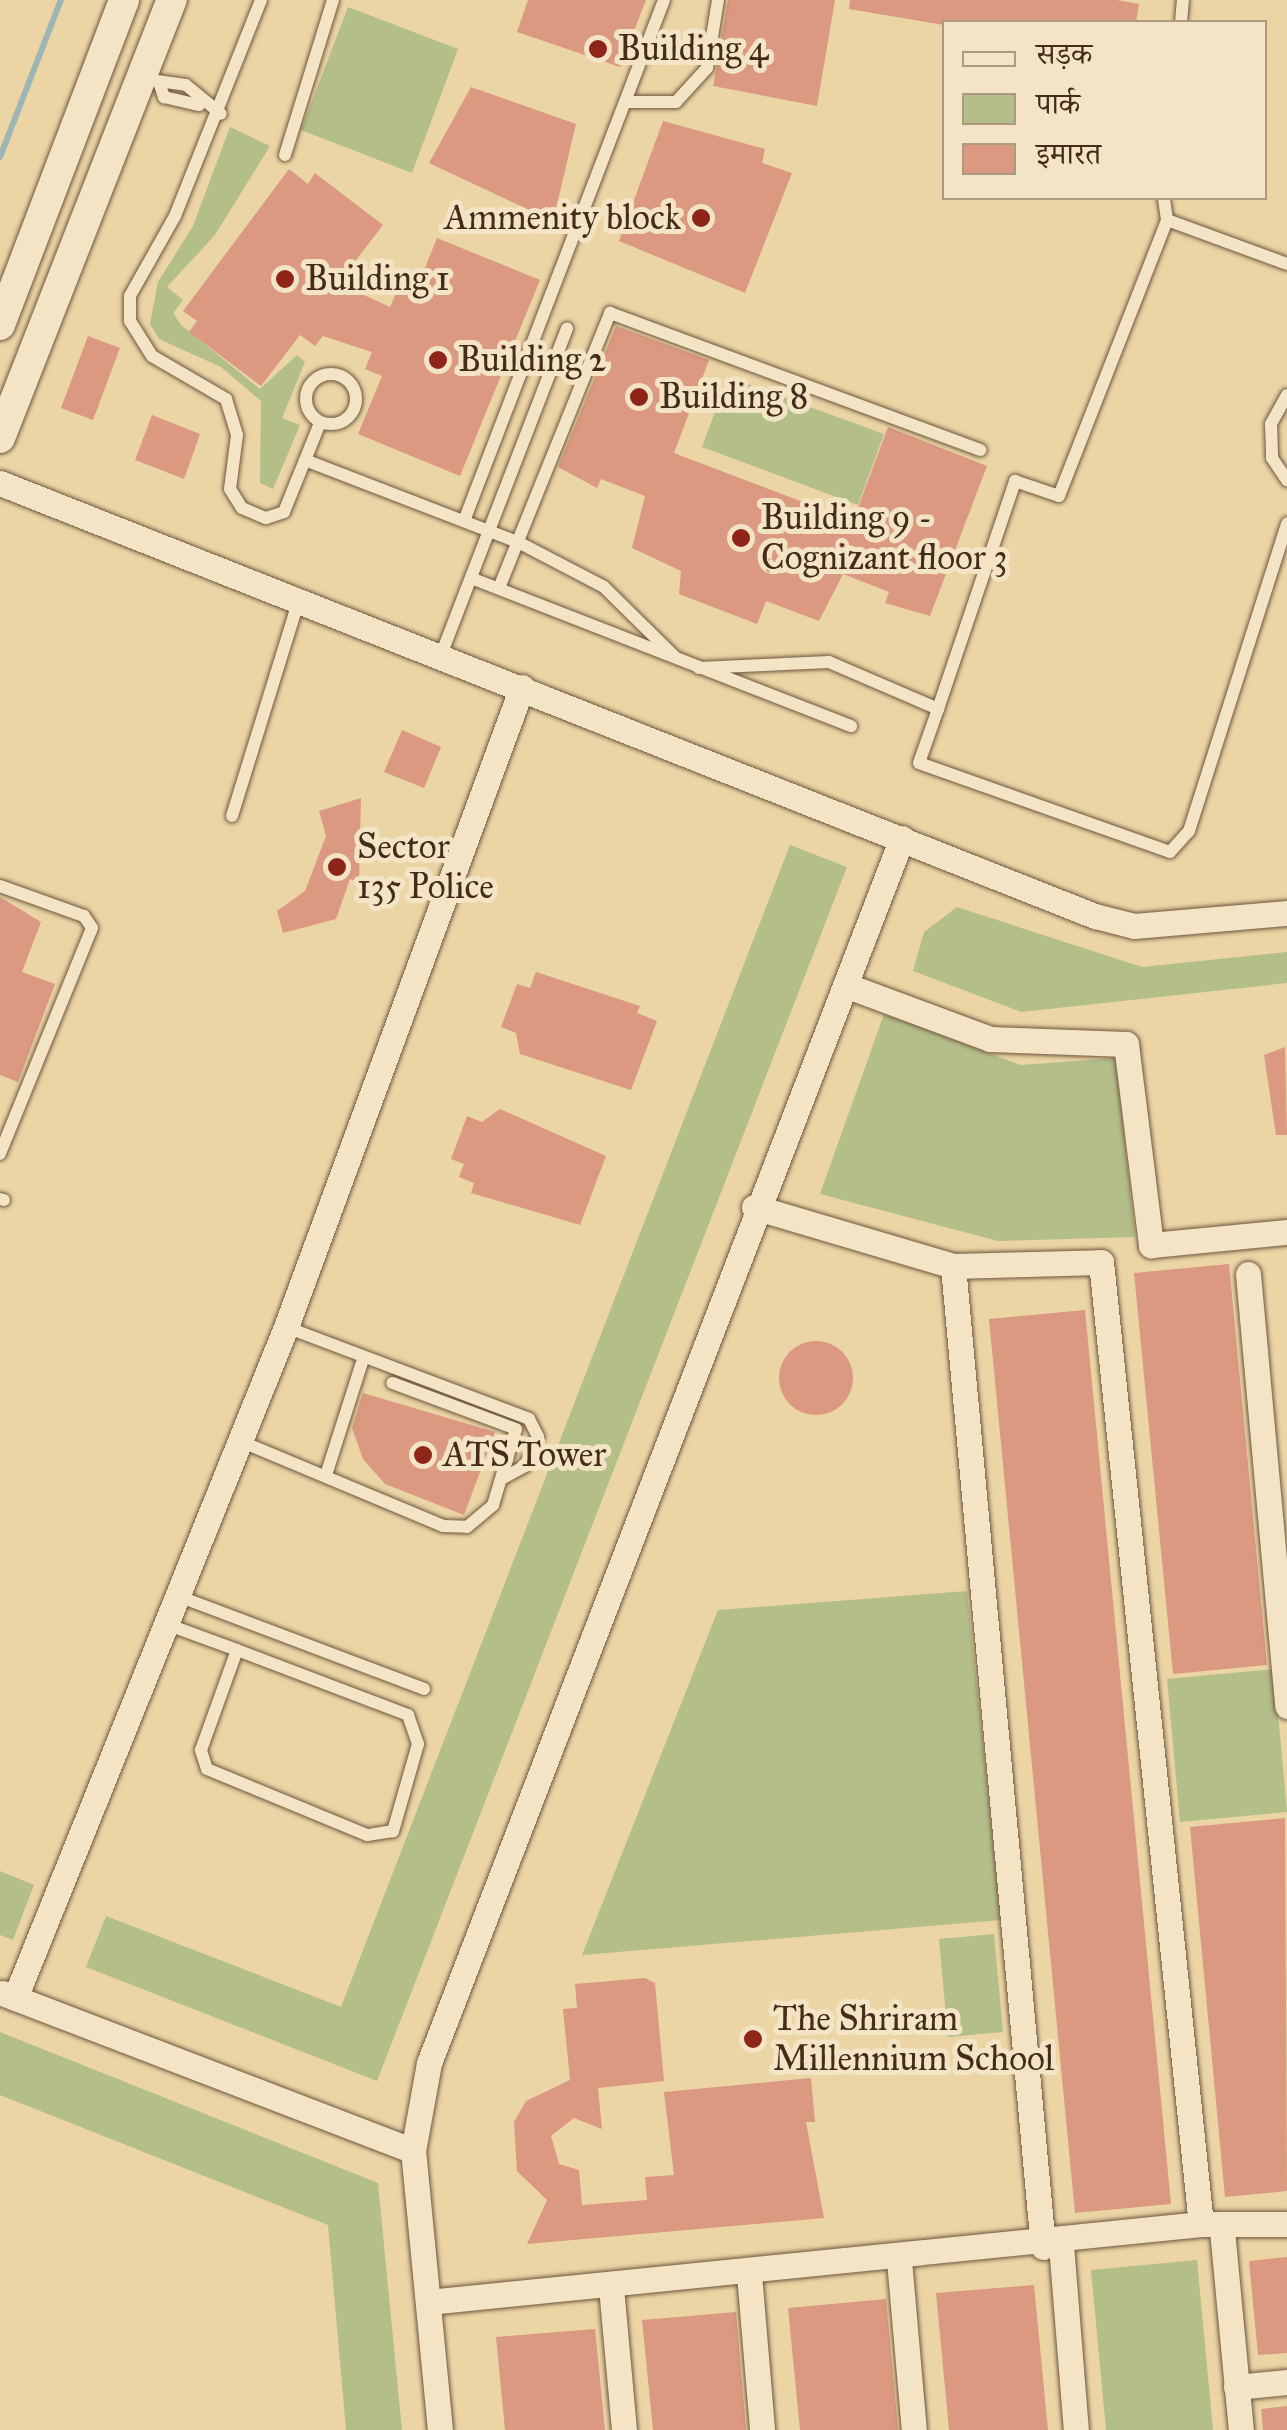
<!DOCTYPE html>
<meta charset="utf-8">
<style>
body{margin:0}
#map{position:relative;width:1287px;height:2430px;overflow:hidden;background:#ebd5a5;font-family:"IM FELL Great Primer","Noto Serif Devanagari",serif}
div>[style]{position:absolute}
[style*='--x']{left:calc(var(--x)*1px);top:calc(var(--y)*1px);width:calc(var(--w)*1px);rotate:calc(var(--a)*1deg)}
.green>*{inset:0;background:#b4be89}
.stream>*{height:6px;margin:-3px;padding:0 3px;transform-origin:3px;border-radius:3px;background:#9eb6b3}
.building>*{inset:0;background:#da9980}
.round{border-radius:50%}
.roads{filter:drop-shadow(0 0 2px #6e563d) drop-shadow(0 0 2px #6e563d)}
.service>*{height:12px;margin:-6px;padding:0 6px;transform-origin:6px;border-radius:6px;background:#f2e4c4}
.service>.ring{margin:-6px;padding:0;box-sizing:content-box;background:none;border:12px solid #f2e4c4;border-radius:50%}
.minor>*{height:25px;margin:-12.5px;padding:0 12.5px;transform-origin:12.5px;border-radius:12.5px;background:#f2e4c4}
.tertiary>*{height:30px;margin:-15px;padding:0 15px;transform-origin:15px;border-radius:15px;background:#f2e4c4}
.dots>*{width:28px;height:28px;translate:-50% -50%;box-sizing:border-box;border:5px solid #f2e4c4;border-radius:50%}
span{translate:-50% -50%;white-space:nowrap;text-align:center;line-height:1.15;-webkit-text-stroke:10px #f2e4c4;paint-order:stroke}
.poi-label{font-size:35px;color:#442b1a}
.left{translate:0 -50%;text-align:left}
.right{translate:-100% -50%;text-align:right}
.legend{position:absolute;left:942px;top:20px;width:325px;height:180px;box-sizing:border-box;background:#f2e4c4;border:2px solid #ac9a80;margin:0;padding:12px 18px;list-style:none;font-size:30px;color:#442b1a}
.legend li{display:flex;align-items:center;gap:20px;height:50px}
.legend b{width:50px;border:2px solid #ac9a80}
</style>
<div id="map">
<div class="green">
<i style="clip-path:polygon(348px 7px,458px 49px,412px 173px,301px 130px)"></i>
<i style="clip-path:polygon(230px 127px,270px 146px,215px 235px,167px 287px,183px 300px,173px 313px,181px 325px,260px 389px,297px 355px,305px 362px,282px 418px,300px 425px,273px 489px,260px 483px,261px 401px,221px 367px,159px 339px,150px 324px,158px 282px,193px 226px)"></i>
<i style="clip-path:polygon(728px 377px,884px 434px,858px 505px,702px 447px)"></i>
<i style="clip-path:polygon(790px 845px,847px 867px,377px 2081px,86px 1967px,106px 1916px,341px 2007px)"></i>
<i style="clip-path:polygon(957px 907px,1142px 967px,1287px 952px,1287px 983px,1021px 1012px,913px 971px,924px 932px)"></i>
<i style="clip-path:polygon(884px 1014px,1021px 1065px,1116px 1058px,1135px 1237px,998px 1241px,820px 1194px)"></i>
<i style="clip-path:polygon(967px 1591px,1001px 1920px,582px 1955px,718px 1610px)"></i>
<i style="clip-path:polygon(1274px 1669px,1287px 1812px,1180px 1822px,1167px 1679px)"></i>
<i style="clip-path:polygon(0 1871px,34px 1885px,13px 1940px,0 1935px)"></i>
<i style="clip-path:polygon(994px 1934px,1003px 2032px,948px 2037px,939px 1939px)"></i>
<i style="clip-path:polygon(0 2032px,378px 2183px,402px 2430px,346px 2430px,328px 2225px,0 2095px)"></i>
<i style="clip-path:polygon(1197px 2260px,1213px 2430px,1106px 2430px,1091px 2270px)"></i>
</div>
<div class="stream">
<i style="--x:0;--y:157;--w:168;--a:-68.8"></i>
</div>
<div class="building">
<i style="clip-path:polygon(528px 0,646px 0,620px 67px,517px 32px)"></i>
<i style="clip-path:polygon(835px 0,817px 106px,713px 86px,728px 0)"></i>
<i style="clip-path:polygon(850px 0,1117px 0,1139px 4px,1136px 22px,944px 25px,849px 9px)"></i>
<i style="clip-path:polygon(471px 87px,576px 124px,553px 221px,429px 163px)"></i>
<i style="clip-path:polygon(663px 121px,765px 149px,762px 163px,792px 173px,745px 293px,619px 241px)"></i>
<i style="clip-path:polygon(289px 169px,308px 184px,315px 173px,383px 225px,353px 264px,367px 275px,355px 291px,390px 307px,399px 286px,416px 290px,437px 238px,540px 280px,460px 476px,358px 434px,382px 376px,365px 369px,372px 352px,323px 336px,315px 346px,300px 335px,261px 386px,189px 332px,197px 321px,183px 311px)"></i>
<i style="clip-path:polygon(616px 326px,709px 360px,674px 453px,853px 521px,888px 427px,987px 466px,930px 616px,885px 603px,889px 592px,843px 574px,819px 621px,766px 601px,757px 624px,679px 594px,681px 571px,632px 548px,645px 496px,601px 479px,597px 488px,558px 467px)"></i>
<i style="clip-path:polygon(88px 336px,120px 348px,93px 420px,61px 408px)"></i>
<i style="clip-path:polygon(152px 415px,200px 434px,184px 479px,135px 460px)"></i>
<i style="clip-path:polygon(402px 730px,441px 747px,424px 788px,384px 772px)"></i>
<i style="clip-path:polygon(361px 798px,359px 882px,350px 879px,336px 919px,283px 933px,277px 911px,305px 891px,326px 836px,319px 811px)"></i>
<i style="clip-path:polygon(0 897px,41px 922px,22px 972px,55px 984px,18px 1082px,0 1075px)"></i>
<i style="clip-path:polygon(536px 972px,640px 1006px,637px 1013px,657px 1021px,631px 1090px,520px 1054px,516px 1033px,501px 1027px,517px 984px,530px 988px)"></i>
<i style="clip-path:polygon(1285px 1047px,1287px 1135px,1276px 1135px,1264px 1055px)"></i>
<i style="clip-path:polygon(500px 1109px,606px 1156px,580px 1225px,471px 1193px,474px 1183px,459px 1177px,464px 1164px,451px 1159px,467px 1116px,482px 1122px)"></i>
<i style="clip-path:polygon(1229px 1264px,1267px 1665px,1173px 1674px,1134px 1273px)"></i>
<i style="clip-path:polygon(1085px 1310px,1171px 2204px,1075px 2213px,989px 1319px)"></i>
<i class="round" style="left:779px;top:1341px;width:74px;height:74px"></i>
<i style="clip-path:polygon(363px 1393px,495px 1432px,464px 1515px,385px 1484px,363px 1459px,352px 1428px)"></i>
<i style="clip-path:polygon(1285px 1818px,1287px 2191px,1225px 2197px,1190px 1827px)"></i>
<i style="clip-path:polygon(645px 1978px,655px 1983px,664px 2081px,598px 2088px,602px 2129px,574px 2118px,551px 2136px,559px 2164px,579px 2170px,582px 2205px,647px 2200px,645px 2177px,674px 2175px,664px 2092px,811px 2078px,815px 2122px,806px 2122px,824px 2218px,527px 2244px,547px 2200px,517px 2171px,514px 2122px,526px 2101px,570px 2080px,563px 2009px,577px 2008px,575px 1984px)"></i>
<i style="clip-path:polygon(1287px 2257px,1287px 2353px,1258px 2355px,1249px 2261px)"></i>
<i style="clip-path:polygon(1034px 2285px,1048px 2430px,949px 2430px,936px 2293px)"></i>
<i style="clip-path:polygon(886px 2299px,898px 2430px,800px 2430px,788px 2308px)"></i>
<i style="clip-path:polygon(736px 2312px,746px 2430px,653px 2430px,642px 2320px)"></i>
<i style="clip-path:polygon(595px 2329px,605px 2430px,505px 2430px,496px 2337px)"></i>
<i style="clip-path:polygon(1287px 2406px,1287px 2430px,1263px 2430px,1261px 2409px)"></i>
</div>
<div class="roads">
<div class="service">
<i style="--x:261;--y:0;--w:232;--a:111.7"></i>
<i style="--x:175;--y:216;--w:92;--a:119.4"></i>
<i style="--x:130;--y:296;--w:25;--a:90"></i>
<i style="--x:130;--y:321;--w:41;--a:57.8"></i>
<i style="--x:152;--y:356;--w:86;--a:30.2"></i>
<i style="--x:226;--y:399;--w:38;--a:73"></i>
<i style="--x:237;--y:435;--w:54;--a:97.4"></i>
<i style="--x:230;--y:489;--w:22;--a:58"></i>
<i style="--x:242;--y:508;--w:26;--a:23"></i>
<i style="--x:266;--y:518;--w:19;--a:-18"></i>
<i style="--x:284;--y:512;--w:96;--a:-68"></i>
<i style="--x:1181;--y:22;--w:22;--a:-85"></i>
<i style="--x:143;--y:79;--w:43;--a:7.9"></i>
<i style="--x:186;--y:85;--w:45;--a:39.6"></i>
<i style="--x:160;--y:85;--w:13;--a:72"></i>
<i style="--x:164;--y:97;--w:36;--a:13"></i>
<i style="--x:626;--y:102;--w:50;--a:0"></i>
<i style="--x:676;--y:102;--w:46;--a:-47.6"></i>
<i style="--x:707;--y:68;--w:69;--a:-80.8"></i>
<i style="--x:285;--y:155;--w:162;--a:-72.8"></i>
<i style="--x:1167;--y:220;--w:128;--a:20.1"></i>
<i class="ring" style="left:306px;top:374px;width:38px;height:38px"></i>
<i style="--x:1287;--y:395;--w:33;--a:119"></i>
<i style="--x:1271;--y:424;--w:34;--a:88"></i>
<i style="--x:1272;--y:458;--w:27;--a:56"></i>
<i style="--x:305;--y:460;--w:228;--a:21.1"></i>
<i style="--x:518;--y:542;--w:97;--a:27.6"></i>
<i style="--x:604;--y:587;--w:100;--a:44.6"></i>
<i style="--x:464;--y:521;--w:558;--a:-69"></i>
<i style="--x:471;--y:578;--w:408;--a:21.3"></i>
<i style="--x:499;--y:588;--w:297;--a:-68"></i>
<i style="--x:610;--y:313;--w:395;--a:20.3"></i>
<i style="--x:441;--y:655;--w:350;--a:-68.9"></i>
<i style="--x:699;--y:668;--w:130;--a:-2.6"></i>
<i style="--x:829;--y:662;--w:119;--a:23.3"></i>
<i style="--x:938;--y:709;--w:57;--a:109.4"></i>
<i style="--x:919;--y:763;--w:266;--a:19.5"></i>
<i style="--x:1170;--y:852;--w:28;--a:-48"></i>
<i style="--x:1189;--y:831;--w:323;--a:-72.3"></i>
<i style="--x:938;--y:709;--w:241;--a:-71.3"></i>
<i style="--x:1015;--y:481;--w:46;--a:18.8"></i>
<i style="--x:1059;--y:496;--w:296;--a:-68.6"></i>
<i style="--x:1167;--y:220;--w:22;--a:-98"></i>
<i style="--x:232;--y:816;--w:226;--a:-72.8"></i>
<i style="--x:0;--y:886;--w:89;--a:19.7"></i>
<i style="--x:84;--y:916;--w:14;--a:56"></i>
<i style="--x:92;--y:928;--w:244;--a:112.2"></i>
<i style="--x:0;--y:1199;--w:4;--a:14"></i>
<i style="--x:286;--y:1327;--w:260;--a:20.7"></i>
<i style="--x:529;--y:1419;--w:20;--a:63"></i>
<i style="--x:538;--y:1437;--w:32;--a:114"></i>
<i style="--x:525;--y:1466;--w:26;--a:151"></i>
<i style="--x:240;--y:1441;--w:220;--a:22.7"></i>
<i style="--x:443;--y:1526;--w:24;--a:2"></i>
<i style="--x:467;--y:1527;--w:34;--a:-40"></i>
<i style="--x:493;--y:1505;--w:79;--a:-73.2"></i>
<i style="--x:516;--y:1429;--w:132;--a:-159.6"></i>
<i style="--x:327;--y:1472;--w:115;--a:-72.3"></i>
<i style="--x:178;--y:1596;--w:263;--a:20.7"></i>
<i style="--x:166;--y:1624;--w:76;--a:20.1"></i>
<i style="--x:237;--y:1650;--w:183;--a:20.8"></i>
<i style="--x:408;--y:1715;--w:31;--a:71"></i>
<i style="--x:418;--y:1744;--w:91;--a:106"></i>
<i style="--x:393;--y:1831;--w:26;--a:171"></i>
<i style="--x:367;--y:1835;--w:173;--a:-157.6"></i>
<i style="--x:207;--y:1769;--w:20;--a:-108"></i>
<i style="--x:201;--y:1750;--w:106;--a:-70.2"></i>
</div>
<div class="minor">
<i style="--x:0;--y:483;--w:1178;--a:21.58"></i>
<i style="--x:1095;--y:916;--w:40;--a:14.4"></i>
<i style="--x:1134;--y:926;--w:154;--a:-4.9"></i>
<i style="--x:845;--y:985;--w:155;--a:20.4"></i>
<i style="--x:990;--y:1039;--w:136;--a:2.1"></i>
<i style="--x:1126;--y:1044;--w:203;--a:82.9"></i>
<i style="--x:1151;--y:1245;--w:137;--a:-5.5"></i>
<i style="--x:754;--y:1207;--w:208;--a:16.5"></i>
<i style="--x:953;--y:1266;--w:148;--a:-1.5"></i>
<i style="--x:1101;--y:1262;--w:967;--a:84.07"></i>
<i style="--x:953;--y:1266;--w:985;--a:84.76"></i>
<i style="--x:1248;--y:1274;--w:434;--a:84.8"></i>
<i style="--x:2;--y:1993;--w:440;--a:21"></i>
<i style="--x:15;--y:1998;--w:724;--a:-68.01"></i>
<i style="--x:286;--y:1327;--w:682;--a:-69.76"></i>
<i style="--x:1222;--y:2230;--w:201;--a:84.6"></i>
<i style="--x:1061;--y:2245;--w:186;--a:85.4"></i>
<i style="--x:899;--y:2260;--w:171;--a:85"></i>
<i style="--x:749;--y:2274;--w:157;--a:85.2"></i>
<i style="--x:611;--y:2287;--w:144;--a:84.8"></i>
<i style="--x:428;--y:2302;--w:777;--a:-5.76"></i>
<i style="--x:1201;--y:2224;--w:86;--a:0"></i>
<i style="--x:1236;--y:2387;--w:51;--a:-5.6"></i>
<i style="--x:440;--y:2430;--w:280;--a:-95.5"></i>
<i style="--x:413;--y:2151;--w:89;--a:-79.7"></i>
<i style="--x:429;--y:2063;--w:1313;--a:-68.89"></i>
</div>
<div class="tertiary">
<i style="--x:0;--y:325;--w:348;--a:-69.1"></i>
<i style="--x:0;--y:438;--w:471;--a:-68.6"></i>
</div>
</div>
<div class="dots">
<i style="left:598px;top:49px;background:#8f2418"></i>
<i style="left:701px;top:218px;background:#8f2418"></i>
<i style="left:285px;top:279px;background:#8f2418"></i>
<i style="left:438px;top:360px;background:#8f2418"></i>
<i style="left:639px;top:397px;background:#8f2418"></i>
<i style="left:741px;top:538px;background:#8f2418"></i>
<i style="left:337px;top:867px;background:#8f2418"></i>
<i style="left:423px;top:1455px;background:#8f2418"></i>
<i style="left:753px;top:2039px;background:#8f2418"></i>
</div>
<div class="poi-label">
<span class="left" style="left:618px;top:49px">Building 4</span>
<span class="right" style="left:681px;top:218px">Ammenity block</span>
<span class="left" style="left:305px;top:279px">Building 1</span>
<span class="left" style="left:458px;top:360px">Building 2</span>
<span class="left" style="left:659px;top:397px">Building 8</span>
<span class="left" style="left:761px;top:538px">Building 9 -<br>Cognizant floor 3</span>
<span class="left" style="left:357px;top:867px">Sector<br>135 Police</span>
<span class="left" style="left:443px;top:1455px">ATS Tower</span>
<span class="left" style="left:773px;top:2039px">The Shriram<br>Millennium School</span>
</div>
<ul class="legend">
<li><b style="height:12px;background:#f2e4c4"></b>सड़क</li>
<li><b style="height:28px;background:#b4be89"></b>पार्क</li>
<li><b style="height:28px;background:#da9980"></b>इमारत</li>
</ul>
</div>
